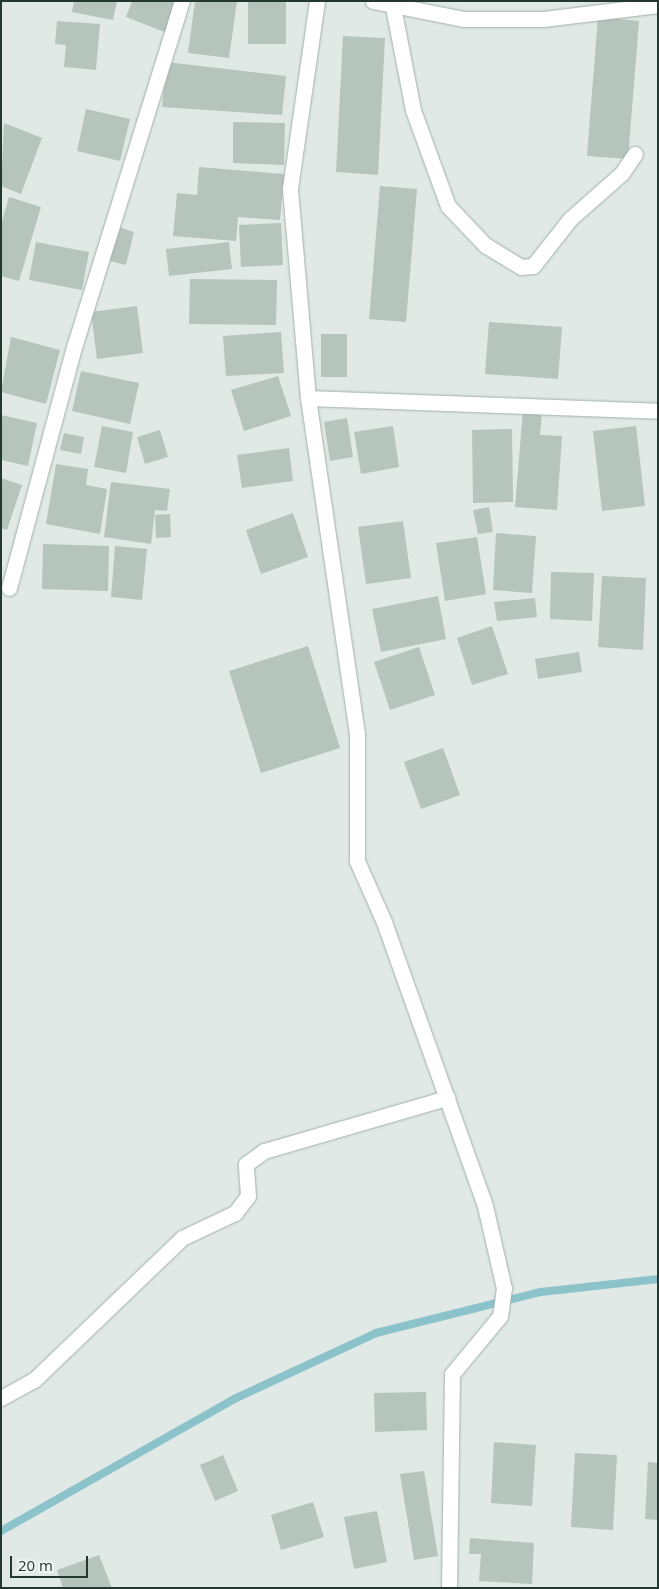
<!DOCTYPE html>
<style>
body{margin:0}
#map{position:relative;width:659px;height:1589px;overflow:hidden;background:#e0e9e5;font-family:"Open Sans",sans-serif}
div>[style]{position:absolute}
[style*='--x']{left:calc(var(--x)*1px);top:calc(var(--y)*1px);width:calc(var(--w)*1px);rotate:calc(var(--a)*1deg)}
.stream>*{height:8px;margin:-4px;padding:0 4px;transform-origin:4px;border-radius:4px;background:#8cc2ca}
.building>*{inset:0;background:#b5c4bd}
.roads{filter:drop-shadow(0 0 1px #a3b0ab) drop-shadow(0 0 1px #a3b0ab)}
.minor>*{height:15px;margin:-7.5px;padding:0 7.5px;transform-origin:7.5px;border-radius:7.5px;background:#fff}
span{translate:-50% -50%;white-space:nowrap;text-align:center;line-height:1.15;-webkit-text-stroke:4.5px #f0f6f3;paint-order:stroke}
.frame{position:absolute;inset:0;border:2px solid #223831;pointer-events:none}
.scale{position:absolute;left:10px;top:1556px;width:78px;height:22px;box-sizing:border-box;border:2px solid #223831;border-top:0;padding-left:6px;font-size:15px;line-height:18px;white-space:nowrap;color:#223831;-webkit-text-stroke:4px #f0f6f3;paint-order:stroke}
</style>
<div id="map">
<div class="stream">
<i style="--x:1;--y:1531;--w:268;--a:-29.5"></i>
<i style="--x:234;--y:1399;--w:157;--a:-24.9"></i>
<i style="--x:376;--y:1333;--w:170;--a:-14"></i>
<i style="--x:541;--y:1292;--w:118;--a:-6.3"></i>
</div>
<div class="building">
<i style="clip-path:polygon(74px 1px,117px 1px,113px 20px,72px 12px)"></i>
<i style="clip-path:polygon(132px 1px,179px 1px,167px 33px,126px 17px)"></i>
<i style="clip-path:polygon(195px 1px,237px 1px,229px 58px,188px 53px)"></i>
<i style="clip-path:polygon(248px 1px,286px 1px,286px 44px,248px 44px)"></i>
<i style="clip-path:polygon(598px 17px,639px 21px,628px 159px,587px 156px)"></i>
<i style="clip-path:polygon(57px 21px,100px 24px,96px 70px,64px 67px,66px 45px,55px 44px)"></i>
<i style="clip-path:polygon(343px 36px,385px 38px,378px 175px,336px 172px)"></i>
<i style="clip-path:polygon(166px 62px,286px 76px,282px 115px,162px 107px)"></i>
<i style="clip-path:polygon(86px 109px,130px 119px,120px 161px,77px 151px)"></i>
<i style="clip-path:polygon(233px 122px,285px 123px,284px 165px,233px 163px)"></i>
<i style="clip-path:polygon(4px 123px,42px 138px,21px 194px,1px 186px)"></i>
<i style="clip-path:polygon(199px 167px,284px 174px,280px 220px,238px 217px,236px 241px,173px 236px,177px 193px,197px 195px)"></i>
<i style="clip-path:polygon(380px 186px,417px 189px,406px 322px,369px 319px)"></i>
<i style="clip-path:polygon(9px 197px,41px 207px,19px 281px,1px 276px,1px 225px)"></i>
<i style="clip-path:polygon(281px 223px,283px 265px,241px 267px,239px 225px)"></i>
<i style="clip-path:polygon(115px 226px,134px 232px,126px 265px,106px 260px)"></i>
<i style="clip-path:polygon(36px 242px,89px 252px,82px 290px,29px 280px)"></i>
<i style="clip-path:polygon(229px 242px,232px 269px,169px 276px,166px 249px)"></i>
<i style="clip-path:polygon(190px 279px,277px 280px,276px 325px,189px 324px)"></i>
<i style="clip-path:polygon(137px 306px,143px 353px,97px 359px,91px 312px)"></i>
<i style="clip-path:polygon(489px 322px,562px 327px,558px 379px,485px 374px)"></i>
<i style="clip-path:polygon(281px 332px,284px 373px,226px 376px,223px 336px)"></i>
<i style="clip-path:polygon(321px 334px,347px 334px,347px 377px,321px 377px)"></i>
<i style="clip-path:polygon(11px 337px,60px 350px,46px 404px,1px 392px)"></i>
<i style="clip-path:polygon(81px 371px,139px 383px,130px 424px,72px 411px)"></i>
<i style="clip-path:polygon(278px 376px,291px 416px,244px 431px,231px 390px)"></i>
<i style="clip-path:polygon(523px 410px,542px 412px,540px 435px,562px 436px,557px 510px,515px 507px)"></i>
<i style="clip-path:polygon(1px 415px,37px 423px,28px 466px,1px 460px)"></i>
<i style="clip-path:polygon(347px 418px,353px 457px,330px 461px,324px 422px)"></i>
<i style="clip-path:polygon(102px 426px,133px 432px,126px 473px,94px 467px)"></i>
<i style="clip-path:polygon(393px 426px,399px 467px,361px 474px,354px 432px)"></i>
<i style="clip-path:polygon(636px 426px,645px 506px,602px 511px,593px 431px)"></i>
<i style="clip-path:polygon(512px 429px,513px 502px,473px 503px,472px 430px)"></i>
<i style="clip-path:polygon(160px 430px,168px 457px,145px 464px,137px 437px)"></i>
<i style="clip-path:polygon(64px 433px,84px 437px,81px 454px,60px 450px)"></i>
<i style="clip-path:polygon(289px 448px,293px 481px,242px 488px,237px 455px)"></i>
<i style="clip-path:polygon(56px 464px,88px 469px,86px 485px,107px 489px,100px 534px,46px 524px)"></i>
<i style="clip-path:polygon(1px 478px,22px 485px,7px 530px,1px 528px)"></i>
<i style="clip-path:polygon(111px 482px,170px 489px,167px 511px,155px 510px,151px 544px,104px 537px)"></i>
<i style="clip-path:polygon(489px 507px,493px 532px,478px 534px,473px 510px)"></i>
<i style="clip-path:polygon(293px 513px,308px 557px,261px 574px,246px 530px)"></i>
<i style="clip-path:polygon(170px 514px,171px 537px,156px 538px,155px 515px)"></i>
<i style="clip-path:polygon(403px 521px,411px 578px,366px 584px,358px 527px)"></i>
<i style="clip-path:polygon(496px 533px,536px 536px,532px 593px,493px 590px)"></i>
<i style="clip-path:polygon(477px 537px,486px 594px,445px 601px,436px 543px)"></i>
<i style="clip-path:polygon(43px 544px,109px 546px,108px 591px,42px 589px)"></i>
<i style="clip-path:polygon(115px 546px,147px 549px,142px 600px,111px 597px)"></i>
<i style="clip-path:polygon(551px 572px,594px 573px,592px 621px,550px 619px)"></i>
<i style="clip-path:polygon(602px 576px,646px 578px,643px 650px,598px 647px)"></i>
<i style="clip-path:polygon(438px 596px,446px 639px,381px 652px,372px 609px)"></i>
<i style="clip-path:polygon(535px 598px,537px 617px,497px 621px,494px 602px)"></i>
<i style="clip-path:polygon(492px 626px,508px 674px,472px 685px,457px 638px)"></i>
<i style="clip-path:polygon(308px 646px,340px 748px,261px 773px,229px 671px)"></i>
<i style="clip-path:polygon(419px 647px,435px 695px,390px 710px,374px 662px)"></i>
<i style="clip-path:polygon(579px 652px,582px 672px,538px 679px,535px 659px)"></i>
<i style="clip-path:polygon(443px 748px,460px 795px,421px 809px,404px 762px)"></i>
<i style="clip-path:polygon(426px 1392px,427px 1430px,375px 1432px,374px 1393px)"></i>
<i style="clip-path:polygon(494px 1442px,536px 1445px,532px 1506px,491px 1503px)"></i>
<i style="clip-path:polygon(575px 1453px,617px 1455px,613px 1530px,571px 1527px)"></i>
<i style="clip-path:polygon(223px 1455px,238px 1491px,215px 1501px,200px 1465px)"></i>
<i style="clip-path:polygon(648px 1462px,658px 1463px,658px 1520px,645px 1519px)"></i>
<i style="clip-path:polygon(424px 1471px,438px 1556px,414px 1560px,400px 1474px)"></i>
<i style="clip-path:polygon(313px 1502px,324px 1537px,281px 1550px,271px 1515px)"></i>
<i style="clip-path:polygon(377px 1511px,387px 1562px,354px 1569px,344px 1517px)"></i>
<i style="clip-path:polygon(470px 1538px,534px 1543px,532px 1584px,479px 1581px,481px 1554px,469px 1554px)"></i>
<i style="clip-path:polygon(99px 1555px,112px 1588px,63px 1588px,57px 1570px)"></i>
</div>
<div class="roads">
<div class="minor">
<i style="--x:317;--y:1;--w:190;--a:98.2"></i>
<i style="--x:290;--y:189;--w:210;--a:85.1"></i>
<i style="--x:308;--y:398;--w:340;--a:81.7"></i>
<i style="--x:357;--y:734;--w:127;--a:90"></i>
<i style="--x:357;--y:861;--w:67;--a:66.1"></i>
<i style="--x:384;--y:922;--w:301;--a:70.4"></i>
<i style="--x:485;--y:1206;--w:84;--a:77"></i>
<i style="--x:504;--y:1288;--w:28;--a:98"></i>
<i style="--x:500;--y:1316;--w:75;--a:129.6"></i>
<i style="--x:452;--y:1374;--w:214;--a:90.8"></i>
<i style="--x:373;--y:1;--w:93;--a:11.2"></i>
<i style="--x:464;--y:19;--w:79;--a:0"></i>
<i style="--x:543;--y:19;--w:116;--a:-6.9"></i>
<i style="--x:393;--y:7;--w:105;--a:79"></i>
<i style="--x:413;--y:110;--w:102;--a:70"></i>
<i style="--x:448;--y:206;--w:54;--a:46.5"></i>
<i style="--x:485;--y:245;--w:42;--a:31.4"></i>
<i style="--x:521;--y:267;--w:12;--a:-5"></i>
<i style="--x:533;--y:266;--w:60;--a:-51.8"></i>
<i style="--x:570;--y:219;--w:69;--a:-41.5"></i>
<i style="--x:622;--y:173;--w:23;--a:-56"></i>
<i style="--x:308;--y:398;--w:350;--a:2.1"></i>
<i style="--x:9;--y:588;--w:253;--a:-74.9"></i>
<i style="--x:75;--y:344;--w:359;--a:-72.7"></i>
<i style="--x:1;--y:1398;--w:38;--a:-29"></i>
<i style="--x:34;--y:1380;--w:205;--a:-43.8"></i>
<i style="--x:182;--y:1238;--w:59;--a:-25.3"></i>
<i style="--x:235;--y:1213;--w:21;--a:-53"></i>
<i style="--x:248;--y:1196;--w:32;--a:-94"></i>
<i style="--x:246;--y:1164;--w:22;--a:-36"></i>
<i style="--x:264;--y:1151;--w:191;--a:-16.2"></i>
</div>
</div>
<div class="frame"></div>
<div class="scale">20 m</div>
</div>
